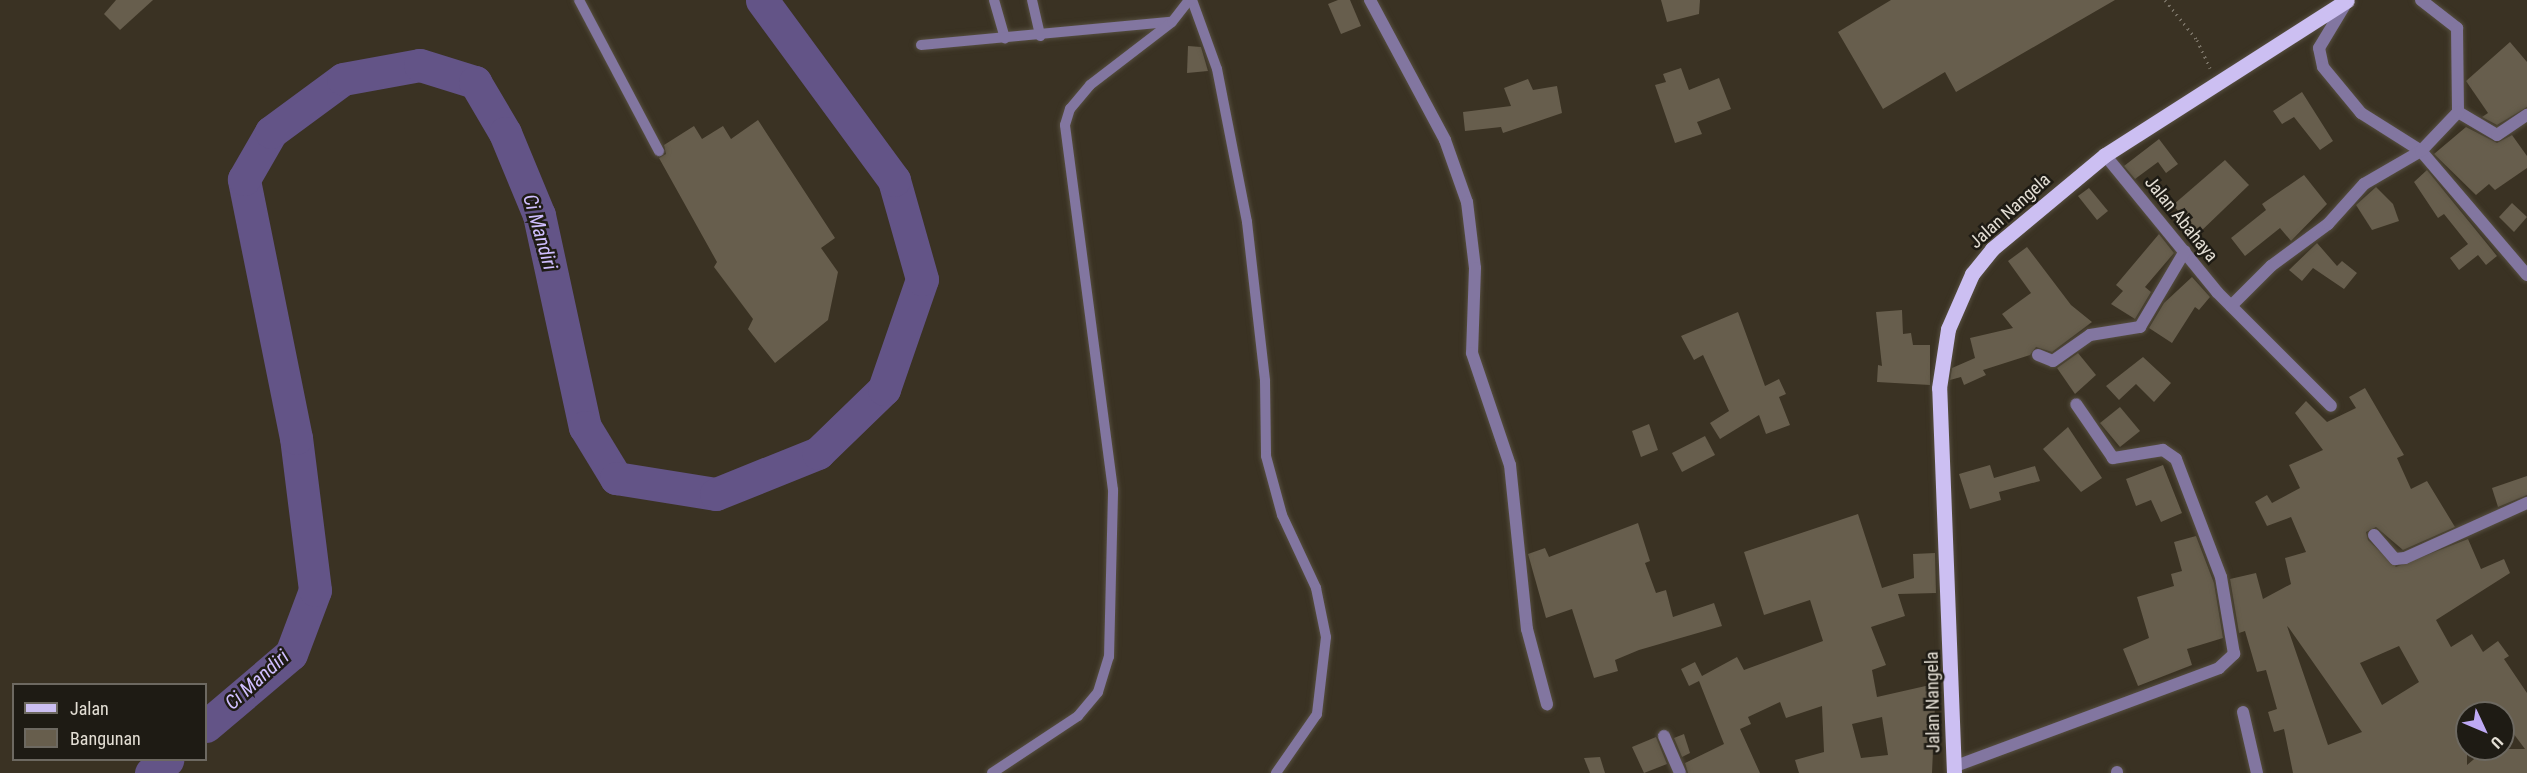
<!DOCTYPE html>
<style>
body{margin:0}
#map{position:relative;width:2527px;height:773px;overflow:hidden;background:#3a3223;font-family:"Roboto Condensed",sans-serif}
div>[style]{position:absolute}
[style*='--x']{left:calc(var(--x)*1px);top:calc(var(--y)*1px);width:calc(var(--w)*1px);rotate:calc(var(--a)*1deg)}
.river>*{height:33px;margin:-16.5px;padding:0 16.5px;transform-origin:16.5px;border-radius:16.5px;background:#635487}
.building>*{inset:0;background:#675e4d}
.path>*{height:3px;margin-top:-1.5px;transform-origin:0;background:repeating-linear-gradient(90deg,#787164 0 1.5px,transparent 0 6px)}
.roads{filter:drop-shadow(0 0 2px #554e3f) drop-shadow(0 0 2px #554e3f)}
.lane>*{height:10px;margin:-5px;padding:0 5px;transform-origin:5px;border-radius:5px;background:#8276a0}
.street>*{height:12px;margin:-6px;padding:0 6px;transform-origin:6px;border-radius:6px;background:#8276a0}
.primary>*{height:15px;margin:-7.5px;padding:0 7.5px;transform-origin:7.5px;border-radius:7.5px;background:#ccbff2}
span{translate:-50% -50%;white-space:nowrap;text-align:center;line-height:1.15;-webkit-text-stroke:5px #1e1b14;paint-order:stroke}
.street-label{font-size:18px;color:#e3ded4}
.water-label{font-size:20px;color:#d0bfff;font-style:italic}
.legend{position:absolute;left:12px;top:683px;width:195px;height:78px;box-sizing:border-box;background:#1e1b14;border:2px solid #6d6961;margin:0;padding:8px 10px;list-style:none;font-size:18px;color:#e3ded4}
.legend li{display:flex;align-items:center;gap:12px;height:30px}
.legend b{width:30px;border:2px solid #6d6961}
.north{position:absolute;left:2455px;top:701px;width:60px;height:60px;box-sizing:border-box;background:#1e1b14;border:2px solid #6d6961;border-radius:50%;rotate:134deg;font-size:16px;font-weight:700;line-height:24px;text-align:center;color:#e3ded4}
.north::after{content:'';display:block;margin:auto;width:21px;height:27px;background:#bea9f4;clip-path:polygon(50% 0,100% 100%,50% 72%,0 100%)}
</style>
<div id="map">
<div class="river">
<i style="--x:206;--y:726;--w:111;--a:-40.3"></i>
<i style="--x:291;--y:654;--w:68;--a:-69.4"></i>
<i style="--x:315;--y:590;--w:153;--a:-97.1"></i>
<i style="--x:296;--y:438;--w:264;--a:-101.4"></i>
<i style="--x:244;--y:179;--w:54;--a:-60.1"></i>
<i style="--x:271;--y:132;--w:89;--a:-36.4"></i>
<i style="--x:343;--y:79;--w:78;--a:-10.3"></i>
<i style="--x:420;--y:65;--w:58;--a:17.2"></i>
<i style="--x:475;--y:82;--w:59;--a:59.5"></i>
<i style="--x:505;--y:133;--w:89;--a:67.5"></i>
<i style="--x:539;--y:215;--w:217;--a:77.8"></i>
<i style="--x:585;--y:427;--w:60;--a:58.7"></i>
<i style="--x:616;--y:478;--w:101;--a:9.1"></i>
<i style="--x:716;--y:494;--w:110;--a:-21.9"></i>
<i style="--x:818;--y:453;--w:92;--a:-44.1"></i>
<i style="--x:884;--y:389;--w:116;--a:-70.9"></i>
<i style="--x:922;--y:279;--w:103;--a:-105.8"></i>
<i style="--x:894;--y:180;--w:223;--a:-126.3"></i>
<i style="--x:151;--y:773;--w:21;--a:-39"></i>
</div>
<div class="building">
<i style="clip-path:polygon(116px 0,153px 0,120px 30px,104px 14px)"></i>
<i style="clip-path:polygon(1338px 0,1350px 0,1361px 26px,1341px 34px,1328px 4px)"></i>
<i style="clip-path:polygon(1661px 0,1700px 0,1699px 14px,1667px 22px)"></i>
<i style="clip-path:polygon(1891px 0,2115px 0,1956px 92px,1945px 72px,1883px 109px,1838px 32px)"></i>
<i style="clip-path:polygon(2510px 42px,2527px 62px,2527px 107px,2497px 125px,2482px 117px,2488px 113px,2466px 81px)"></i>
<i style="clip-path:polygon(1188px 46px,1201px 47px,1208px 71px,1187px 73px)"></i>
<i style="clip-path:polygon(1681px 68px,1689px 90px,1719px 78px,1731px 109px,1697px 122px,1702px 134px,1675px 143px,1655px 85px,1666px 82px,1663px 74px)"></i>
<i style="clip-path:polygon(1528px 79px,1533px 90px,1557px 86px,1562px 113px,1503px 133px,1501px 127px,1465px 131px,1463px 112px,1511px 106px,1504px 88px)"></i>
<i style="clip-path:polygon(2302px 92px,2333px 141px,2320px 150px,2294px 117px,2282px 124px,2273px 111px)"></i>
<i style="clip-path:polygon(758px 120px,835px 238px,821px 248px,838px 272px,828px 320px,775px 363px,748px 329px,753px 319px,714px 267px,717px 262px,659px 158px,666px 154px,664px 145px,694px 126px,702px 139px,723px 126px,731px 139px)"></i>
<i style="clip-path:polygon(2466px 127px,2497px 143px,2512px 135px,2527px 156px,2527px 168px,2495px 190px,2489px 184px,2476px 195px,2434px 154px)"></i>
<i style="clip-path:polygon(2159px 139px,2178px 164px,2166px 173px,2158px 162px,2135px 179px,2124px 166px)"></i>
<i style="clip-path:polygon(2225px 160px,2249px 185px,2198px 234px,2173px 205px)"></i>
<i style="clip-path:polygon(2427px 170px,2497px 256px,2486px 265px,2478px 255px,2459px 270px,2450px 258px,2468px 244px,2444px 214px,2438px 218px,2414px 182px)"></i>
<i style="clip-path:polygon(2304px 175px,2327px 204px,2291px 241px,2280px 228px,2245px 256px,2231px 238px,2266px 210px,2262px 204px)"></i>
<i style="clip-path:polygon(2376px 187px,2393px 204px,2399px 221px,2372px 230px,2356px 205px)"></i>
<i style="clip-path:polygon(2089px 188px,2108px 211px,2097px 220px,2078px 196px)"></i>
<i style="clip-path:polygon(2512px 203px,2527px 217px,2514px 232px,2499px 217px)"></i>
<i style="clip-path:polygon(2159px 234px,2174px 253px,2145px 287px,2151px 292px,2135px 319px,2111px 304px,2123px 291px,2116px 285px)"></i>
<i style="clip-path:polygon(2317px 243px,2337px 266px,2342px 261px,2357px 273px,2344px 289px,2313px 268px,2302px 281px,2289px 270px)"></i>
<i style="clip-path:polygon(2027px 247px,2071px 305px,2092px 322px,2052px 352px,2036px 347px,2030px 355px,1983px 370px,1986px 375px,1964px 385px,1961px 377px,1950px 380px,1952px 368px,1975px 358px,1970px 338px,2013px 328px,2002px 314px,2031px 293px,2008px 261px)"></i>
<i style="clip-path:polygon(2192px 277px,2210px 297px,2199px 310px,2195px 307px,2172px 343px,2149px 328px,2164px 303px)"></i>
<i style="clip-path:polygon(1902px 310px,1903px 334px,1911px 333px,1913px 345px,1930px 345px,1930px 385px,1877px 382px,1878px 365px,1882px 366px,1876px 312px)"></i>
<i style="clip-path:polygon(1738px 312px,1765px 386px,1779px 379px,1786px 394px,1779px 397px,1790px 425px,1766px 434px,1759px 415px,1720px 439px,1710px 423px,1729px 411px,1703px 355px,1694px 360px,1681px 336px)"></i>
<i style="clip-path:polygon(2078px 353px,2096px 375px,2075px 394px,2057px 368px)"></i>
<i style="clip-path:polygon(2143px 357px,2171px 383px,2154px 402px,2136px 384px,2119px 400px,2106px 386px)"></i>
<i style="clip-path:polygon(evenodd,2365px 388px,2404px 455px,2397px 458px,2411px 489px,2427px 481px,2455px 527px,2403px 550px,2376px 527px,2366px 532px,2368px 540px,2396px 567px,2468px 539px,2481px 569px,2504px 559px,2510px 573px,2436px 620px,2451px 647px,2472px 634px,2483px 652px,2498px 641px,2509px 656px,2504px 659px,2527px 693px,2527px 773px,2293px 773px,2284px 729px,2274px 732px,2268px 712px,2277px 709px,2266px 670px,2257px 672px,2245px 631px,2239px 633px,2230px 579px,2256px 573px,2263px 599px,2291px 584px,2285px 558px,2306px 552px,2291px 517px,2267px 526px,2255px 502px,2267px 495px,2272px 503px,2300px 488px,2289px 465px,2323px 450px,2295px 413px,2306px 401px,2327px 422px,2356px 408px,2349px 397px,2365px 388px,2287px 626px,2289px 628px,2362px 732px,2328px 745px,2287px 626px,2365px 388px,2399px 646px,2419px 682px,2382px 705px,2360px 663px,2399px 646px,2365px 388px,2492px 705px,2525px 749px,2486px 749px,2467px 765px,2467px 713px,2492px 705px)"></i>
<i style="clip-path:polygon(2120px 407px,2140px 431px,2120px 447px,2100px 423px)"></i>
<i style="clip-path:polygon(1649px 424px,1658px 450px,1641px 457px,1632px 431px)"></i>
<i style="clip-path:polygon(2068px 427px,2102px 478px,2081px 492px,2043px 449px)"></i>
<i style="clip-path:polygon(1705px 436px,1715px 455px,1682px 472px,1672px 453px)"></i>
<i style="clip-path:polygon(1990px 465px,1994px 478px,2035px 466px,2040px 481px,1999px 492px,2001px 500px,1970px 509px,1959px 474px)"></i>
<i style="clip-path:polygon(2163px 465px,2182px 513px,2161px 522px,2151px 500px,2136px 506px,2126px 479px)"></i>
<i style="clip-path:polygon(2527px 476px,2527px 495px,2498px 507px,2492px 488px)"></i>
<i style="clip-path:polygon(evenodd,1858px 514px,1882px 588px,1914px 578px,1913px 554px,1935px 553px,1936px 593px,1898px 594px,1905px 616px,1871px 627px,1886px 665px,1872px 670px,1877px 697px,1930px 685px,1935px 705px,1932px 773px,1799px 773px,1795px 760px,1824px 752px,1822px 706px,1786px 718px,1780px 702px,1748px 717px,1751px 724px,1740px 729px,1760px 773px,1688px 773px,1685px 763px,1724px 744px,1699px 681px,1689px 686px,1681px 669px,1695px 662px,1702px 676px,1737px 657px,1744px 670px,1823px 641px,1810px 600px,1764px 615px,1744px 552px,1858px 514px,1882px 717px,1888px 755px,1861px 758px,1852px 724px,1882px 717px)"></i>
<i style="clip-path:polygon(1638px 523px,1650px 561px,1645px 563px,1656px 593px,1666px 590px,1673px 617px,1714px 603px,1722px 626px,1639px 650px,1615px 660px,1618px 671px,1594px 678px,1572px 609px,1546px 618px,1528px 554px,1545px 548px,1549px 557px)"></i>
<i style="clip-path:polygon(2196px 536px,2214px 583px,2223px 638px,2187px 649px,2192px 665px,2138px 686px,2123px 649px,2149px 638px,2137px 597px,2174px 586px,2171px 574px,2182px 571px,2174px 542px)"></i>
<i style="clip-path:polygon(1684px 734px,1690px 753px,1682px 757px,1674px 738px)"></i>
<i style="clip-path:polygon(1656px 737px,1667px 764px,1644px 773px,1632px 747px)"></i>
<i style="clip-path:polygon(1600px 757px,1605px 773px,1590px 773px,1584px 758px)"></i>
</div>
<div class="path">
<i style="--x:2165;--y:0;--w:51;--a:51.3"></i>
<i style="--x:2197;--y:40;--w:31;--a:65"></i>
</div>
<div class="roads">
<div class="lane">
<i style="--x:579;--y:0;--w:171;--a:62.1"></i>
<i style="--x:994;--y:0;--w:40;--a:74"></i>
<i style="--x:1032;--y:0;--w:37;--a:77"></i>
<i style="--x:1192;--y:0;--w:73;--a:70.1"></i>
<i style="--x:1217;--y:69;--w:156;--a:78.9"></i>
<i style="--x:1247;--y:222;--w:160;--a:83.5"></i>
<i style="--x:1265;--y:381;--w:75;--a:89.2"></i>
<i style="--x:1266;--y:456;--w:61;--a:74.8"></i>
<i style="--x:1282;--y:515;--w:81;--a:65"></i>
<i style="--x:1316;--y:588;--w:50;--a:78.5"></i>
<i style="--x:1326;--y:637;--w:78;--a:96.7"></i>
<i style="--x:1317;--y:714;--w:72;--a:124.8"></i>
<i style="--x:921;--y:45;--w:251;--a:-5.3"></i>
<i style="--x:992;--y:773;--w:103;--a:-33.5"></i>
<i style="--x:1078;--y:716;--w:31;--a:-50"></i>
<i style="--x:1098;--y:692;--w:37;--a:-73"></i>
<i style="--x:1109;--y:657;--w:167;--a:-88.6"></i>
<i style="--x:1113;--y:490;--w:368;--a:-97.5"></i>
<i style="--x:1065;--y:125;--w:17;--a:-73"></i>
<i style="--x:1070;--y:109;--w:31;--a:-50"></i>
<i style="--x:1090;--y:85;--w:103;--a:-37.5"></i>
<i style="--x:1172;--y:22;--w:28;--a:-52"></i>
</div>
<div class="street">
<i style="--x:1370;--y:0;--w:159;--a:61.8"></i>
<i style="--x:1445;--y:140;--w:66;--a:70.5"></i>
<i style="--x:1467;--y:202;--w:66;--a:83.1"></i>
<i style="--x:1475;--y:268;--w:85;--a:92"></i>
<i style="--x:1472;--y:353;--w:118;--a:71.3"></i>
<i style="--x:1510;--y:465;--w:165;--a:84.1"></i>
<i style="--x:1527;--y:629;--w:78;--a:75.1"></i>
<i style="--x:2348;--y:0;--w:56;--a:121.1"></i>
<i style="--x:2319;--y:48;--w:19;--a:78"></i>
<i style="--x:2323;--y:67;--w:60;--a:50.4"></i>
<i style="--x:2361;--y:113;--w:71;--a:32.3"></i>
<i style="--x:2421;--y:151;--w:163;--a:49.5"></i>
<i style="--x:2421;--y:0;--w:46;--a:37.9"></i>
<i style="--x:2457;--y:28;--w:84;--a:89.3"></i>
<i style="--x:2458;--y:112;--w:45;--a:30.5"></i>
<i style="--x:2497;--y:135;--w:36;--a:-34"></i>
<i style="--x:2105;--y:155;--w:177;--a:50.7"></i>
<i style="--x:2217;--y:292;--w:161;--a:45"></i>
<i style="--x:2231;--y:306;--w:57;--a:-45"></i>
<i style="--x:2271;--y:266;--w:71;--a:-36.4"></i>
<i style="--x:2328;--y:224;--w:54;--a:-48"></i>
<i style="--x:2364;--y:184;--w:66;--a:-30.1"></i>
<i style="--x:2421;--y:151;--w:54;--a:-46.5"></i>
<i style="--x:2038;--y:355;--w:16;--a:22"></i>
<i style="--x:2053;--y:361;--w:45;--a:-35.1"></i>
<i style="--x:2090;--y:335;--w:51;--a:-9.1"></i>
<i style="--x:2140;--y:327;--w:88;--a:-59.4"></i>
<i style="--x:2374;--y:535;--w:32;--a:49"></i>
<i style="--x:2395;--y:559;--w:10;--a:-6"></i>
<i style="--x:2405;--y:558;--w:134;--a:-24.3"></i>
<i style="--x:2243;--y:712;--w:63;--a:77.1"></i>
<i style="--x:1664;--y:736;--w:40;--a:66.6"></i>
<i style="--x:1953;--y:767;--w:284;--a:-20.4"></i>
<i style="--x:2219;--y:668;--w:21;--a:-43"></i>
<i style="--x:2234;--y:654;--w:78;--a:-99.6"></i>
<i style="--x:2221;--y:577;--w:126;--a:-110.9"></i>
<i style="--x:2176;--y:459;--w:16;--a:-145"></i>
<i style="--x:2163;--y:450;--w:51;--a:170.9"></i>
<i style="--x:2113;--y:458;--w:65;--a:-124.4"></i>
<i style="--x:2117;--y:772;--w:1;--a:90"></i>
</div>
<div class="primary">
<i style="--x:1954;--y:773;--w:385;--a:-92.2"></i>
<i style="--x:1939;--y:388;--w:60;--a:-81.3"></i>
<i style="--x:1948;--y:329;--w:60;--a:-66.4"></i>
<i style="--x:1972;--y:274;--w:32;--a:-51"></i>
<i style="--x:1992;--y:249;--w:147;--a:-39.8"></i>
<i style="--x:2105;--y:155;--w:287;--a:-32.6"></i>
</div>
</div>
<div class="street-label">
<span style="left:2010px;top:211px;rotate:-42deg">Jalan Nangela</span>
<span style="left:2181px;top:219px;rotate:51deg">Jalan Abahaya</span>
<span style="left:1933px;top:702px;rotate:-91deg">Jalan Nangela</span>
</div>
<div class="water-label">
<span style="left:540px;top:232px;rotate:74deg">Ci Mandiri</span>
<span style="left:257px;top:680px;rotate:-42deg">Ci Mandiri</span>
</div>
<ul class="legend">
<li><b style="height:8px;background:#ccbff2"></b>Jalan</li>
<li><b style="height:16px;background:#675e4d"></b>Bangunan</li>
</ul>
<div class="north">U</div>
</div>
